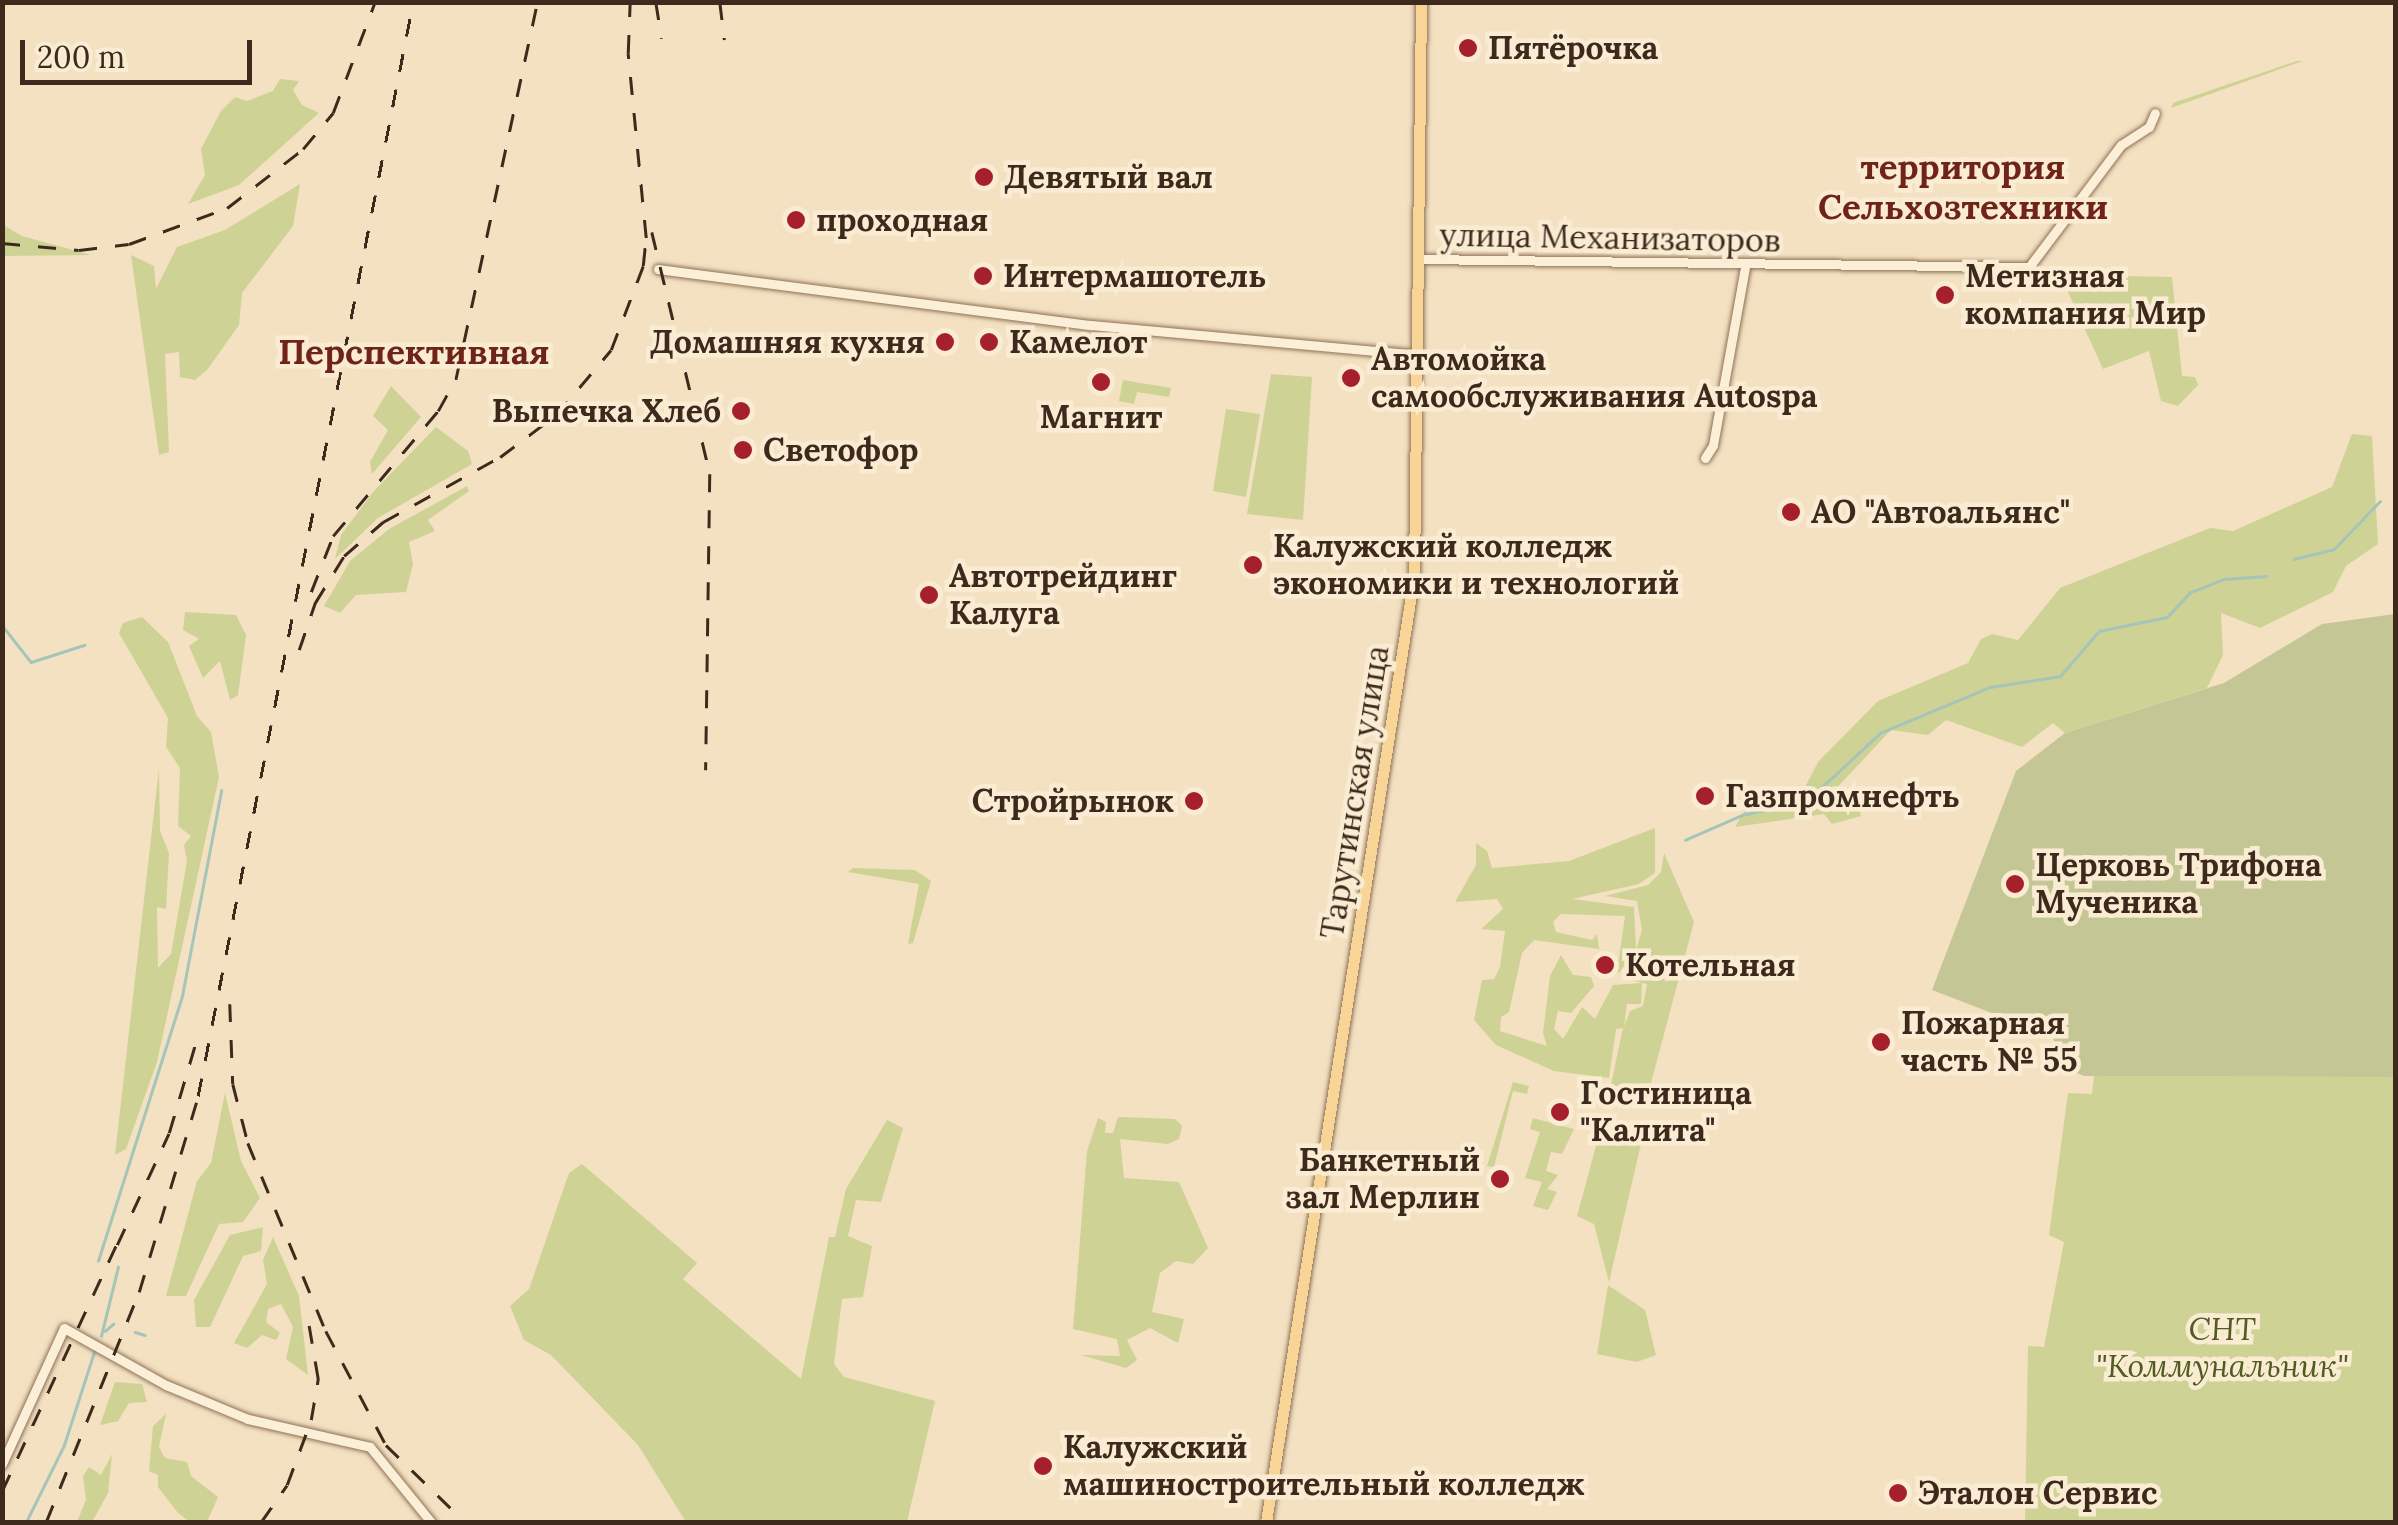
<!DOCTYPE html>
<meta charset="utf-8">
<style>
body{margin:0}
#map{position:relative;width:2398px;height:1525px;overflow:hidden;background:#f3e1c2;font-family:Lora,serif}
div>[style]{position:absolute}
[style*='--x']{left:calc(var(--x)*1px);top:calc(var(--y)*1px);width:calc(var(--w)*1px);rotate:calc(var(--a)*1deg)}
.green>*{inset:0;background:#cfd295}
.cemetery>*{inset:0;background:#c4c695}
.stream>*{height:2.5px;margin:-1.25px;padding:0 1.25px;transform-origin:1.25px;border-radius:1.25px;background:#a5c5b9}
.roads{filter:drop-shadow(0 0 2px #8f7157) drop-shadow(0 0 2px #8f7157)}
.minor>*{height:9px;margin:-4.5px;padding:0 4.5px;transform-origin:4.5px;border-radius:4.5px;background:#fcefd7}
.major>*{height:11px;margin:-5.5px;padding:0 5.5px;transform-origin:5.5px;border-radius:5.5px;background:#f9d497}
.rail>*{height:2.5px;margin-top:-1.25px;transform-origin:0;background:repeating-linear-gradient(90deg,#3d2a1d 0 18px,transparent 0 36px)}
.dots>*{width:28px;height:28px;translate:-50% -50%;box-sizing:border-box;border:5px solid #f9ecd3;border-radius:50%}
span{translate:-50% -50%;white-space:nowrap;text-align:center;line-height:1.15;-webkit-text-stroke:9px #f9ecd3;paint-order:stroke}
.poi-label{font-size:32px;color:#3d2a1d;font-weight:700}
.left{translate:0 -50%;text-align:left}
.right{translate:-100% -50%;text-align:right}
.street-label{font-size:32px;color:#3d2a1d}
.park-label{font-size:32px;color:#515c21;font-style:italic}
.neighbourhood-label{font-size:35px;color:#6f2417;font-weight:700}
.frame{position:absolute;inset:0;border:5px solid #3d2a1d;pointer-events:none}
.scale{position:absolute;left:20px;top:40px;width:232px;height:45px;box-sizing:border-box;border:5px solid #3d2a1d;border-top:0;padding-left:12px;font-size:30px;line-height:35px;white-space:nowrap;color:#3d2a1d;-webkit-text-stroke:8px #f9ecd3;paint-order:stroke}
</style>
<div id="map">
<div class="green">
<i style="clip-path:polygon(2297px 61px,2303px 61px,2171px 108px,2173px 103px)"></i>
<i style="clip-path:polygon(280px 79px,299px 81px,293px 90px,302px 105px,319px 113px,239px 185px,188px 204px,205px 175px,201px 149px,221px 111px,235px 97px,247px 101px,273px 91px)"></i>
<i style="clip-path:polygon(300px 184px,293px 226px,242px 293px,239px 325px,207px 370px,195px 380px,180px 377px,179px 352px,165px 354px,169px 452px,159px 455px,131px 255px,154px 266px,156px 289px,177px 247px,225px 230px)"></i>
<i style="clip-path:polygon(3px 225px,22px 236px,91px 255px,3px 256px)"></i>
<i style="clip-path:polygon(2067px 275px,2172px 277px,2182px 376px,2195px 377px,2198px 385px,2178px 406px,2161px 401px,2149px 351px,2103px 369px,2068px 292px)"></i>
<i style="clip-path:polygon(1271px 374px,1312px 377px,1303px 520px,1247px 514px)"></i>
<i style="clip-path:polygon(1123px 380px,1171px 388px,1169px 397px,1137px 392px,1134px 404px,1119px 401px)"></i>
<i style="clip-path:polygon(391px 386px,421px 417px,372px 474px,370px 462px,388px 430px,373px 416px)"></i>
<i style="clip-path:polygon(1226px 409px,1260px 414px,1246px 497px,1213px 491px)"></i>
<i style="clip-path:polygon(436px 427px,468px 451px,472px 464px,378px 518px,335px 559px,341px 535px,374px 491px)"></i>
<i style="clip-path:polygon(2352px 434px,2372px 436px,2378px 544px,2346px 566px,2333px 592px,2260px 628px,2221px 613px,2223px 655px,2207px 688px,2065px 733px,2053px 723px,2022px 747px,1946px 720px,1928px 735px,1891px 730px,1831px 794px,1858px 799px,1861px 816px,1832px 824px,1824px 814px,1735px 827px,1746px 808px,1797px 803px,1818px 762px,1878px 701px,1968px 663px,1981px 639px,1992px 634px,2018px 640px,2060px 588px,2210px 528px,2233px 531px,2332px 487px)"></i>
<i style="clip-path:polygon(467px 486px,469px 491px,428px 520px,435px 531px,409px 542px,413px 564px,406px 592px,356px 595px,340px 613px,324px 606px,350px 561px,389px 529px)"></i>
<i style="clip-path:polygon(185px 612px,236px 615px,246px 635px,238px 695px,230px 700px,220px 661px,203px 678px,189px 646px,199px 639px,183px 630px)"></i>
<i style="clip-path:polygon(142px 617px,168px 642px,197px 716px,211px 732px,219px 777px,157px 1062px,126px 1149px,115px 1155px,159px 768px,160px 831px,169px 853px,166px 909px,157px 907px,158px 968px,171px 954px,187px 861px,184px 845px,191px 836px,178px 826px,180px 768px,166px 747px,168px 718px,119px 633px,123px 623px)"></i>
<i style="clip-path:polygon(1655px 828px,1655px 873px,1639px 884px,1572px 899px,1634px 907px,1636px 949px,1619px 973px,1611px 968px,1619px 959px,1625px 916px,1561px 914px,1553px 922px,1556px 932px,1592px 940px,1597px 934px,1599px 949px,1534px 940px,1522px 953px,1509px 1012px,1501px 1017px,1500px 1031px,1547px 1046px,1543px 1033px,1550px 976px,1561px 955px,1573px 975px,1591px 977px,1594px 986px,1571px 1013px,1558px 1011px,1554px 1029px,1563px 1039px,1582px 1007px,1595px 1019px,1613px 985px,1642px 983px,1641px 1004px,1627px 1004px,1624px 1028px,1616px 1029px,1609px 1078px,1554px 1071px,1496px 1045px,1474px 1020px,1482px 980px,1494px 979px,1500px 967px,1505px 931px,1481px 929px,1503px 909px,1497px 899px,1455px 902px,1476px 865px,1476px 843px,1487px 851px,1492px 868px,1569px 861px)"></i>
<i style="clip-path:polygon(1664px 853px,1694px 922px,1648px 1094px,1611px 1085px,1622px 1032px,1630px 1011px,1643px 1006px,1647px 984px,1627px 979px,1642px 930px,1637px 901px,1605px 896px,1648px 885px,1661px 872px)"></i>
<i style="clip-path:polygon(853px 868px,915px 870px,931px 881px,913px 943px,908px 944px,919px 884px,848px 872px)"></i>
<i style="clip-path:polygon(2094px 1076px,2395px 1077px,2395px 1522px,2025px 1522px,2028px 1346px,2044px 1347px,2064px 1242px,2049px 1235px,2068px 1093px,2092px 1094px)"></i>
<i style="clip-path:polygon(1513px 1082px,1529px 1086px,1527px 1094px,1513px 1091px,1494px 1167px,1487px 1166px)"></i>
<i style="clip-path:polygon(225px 1093px,241px 1161px,260px 1198px,243px 1222px,219px 1224px,186px 1296px,166px 1296px,197px 1181px,211px 1163px)"></i>
<i style="clip-path:polygon(1118px 1117px,1175px 1119px,1182px 1126px,1179px 1139px,1168px 1144px,1120px 1139px,1124px 1178px,1179px 1182px,1208px 1248px,1193px 1264px,1176px 1261px,1160px 1273px,1152px 1312px,1184px 1319px,1178px 1343px,1150px 1328px,1127px 1340px,1137px 1360px,1126px 1368px,1081px 1355px,1120px 1356px,1117px 1339px,1073px 1329px,1087px 1151px,1098px 1118px,1106px 1122px,1105px 1133px,1113px 1133px)"></i>
<i style="clip-path:polygon(1533px 1118px,1574px 1129px,1562px 1154px,1551px 1152px,1546px 1171px,1558px 1175px,1547px 1189px,1557px 1192px,1548px 1210px,1533px 1206px,1542px 1182px,1525px 1178px,1540px 1132px,1530px 1129px)"></i>
<i style="clip-path:polygon(887px 1120px,903px 1128px,881px 1202px,856px 1200px,848px 1236px,872px 1246px,863px 1297px,842px 1299px,834px 1364px,844px 1377px,935px 1401px,907px 1522px,686px 1522px,638px 1445px,551px 1355px,524px 1340px,510px 1306px,529px 1289px,569px 1173px,582px 1164px,697px 1263px,683px 1279px,801px 1379px,829px 1237px,835px 1237px,846px 1189px)"></i>
<i style="clip-path:polygon(1599px 1135px,1641px 1144px,1609px 1282px,1594px 1224px,1577px 1216px)"></i>
<i style="clip-path:polygon(263px 1227px,261px 1251px,243px 1256px,210px 1327px,196px 1327px,194px 1300px,230px 1235px)"></i>
<i style="clip-path:polygon(273px 1237px,299px 1296px,308px 1375px,286px 1359px,293px 1327px,281px 1304px,268px 1309px,266px 1322px,280px 1333px,276px 1340px,262px 1335px,247px 1348px,234px 1343px,267px 1284px,263px 1260px)"></i>
<i style="clip-path:polygon(1608px 1285px,1645px 1310px,1656px 1355px,1637px 1362px,1597px 1354px)"></i>
<i style="clip-path:polygon(115px 1382px,142px 1384px,147px 1402px,129px 1403px,118px 1421px,100px 1425px)"></i>
<i style="clip-path:polygon(166px 1414px,159px 1447px,165px 1458px,187px 1462px,191px 1476px,218px 1497px,207px 1522px,190px 1522px,178px 1513px,158px 1487px,158px 1475px,149px 1471px,153px 1426px)"></i>
<i style="clip-path:polygon(112px 1454px,108px 1493px,92px 1522px,77px 1522px,86px 1500px,83px 1476px,89px 1467px,101px 1475px)"></i>
</div>
<div class="cemetery">
<i style="clip-path:polygon(2395px 614px,2395px 1077px,2084px 1076px,2065px 1068px,2052px 1036px,1932px 990px,2016px 771px,2065px 733px,2224px 683px,2322px 624px)"></i>
</div>
<div class="stream">
<i style="--x:2294;--y:559;--w:41;--a:-14"></i>
<i style="--x:2334;--y:549;--w:66;--a:-46.2"></i>
<i style="--x:2;--y:625;--w:47;--a:51.9"></i>
<i style="--x:31;--y:662;--w:56;--a:-17.8"></i>
<i style="--x:1685;--y:840;--w:62;--a:-23.7"></i>
<i style="--x:1742;--y:815;--w:68;--a:-12.8"></i>
<i style="--x:1808;--y:800;--w:98;--a:-42.9"></i>
<i style="--x:1880;--y:733;--w:119;--a:-22.7"></i>
<i style="--x:1990;--y:687;--w:71;--a:-8.9"></i>
<i style="--x:2060;--y:676;--w:60;--a:-49.1"></i>
<i style="--x:2099;--y:631;--w:69;--a:-11.6"></i>
<i style="--x:2167;--y:617;--w:33;--a:-47"></i>
<i style="--x:2189;--y:593;--w:38;--a:-22"></i>
<i style="--x:2224;--y:579;--w:42;--a:-4.1"></i>
<i style="--x:98;--y:1261;--w:278;--a:-72.4"></i>
<i style="--x:182;--y:996;--w:209;--a:-79.2"></i>
<i style="--x:105;--y:1331;--w:11;--a:-41"></i>
<i style="--x:135;--y:1332;--w:10;--a:17"></i>
<i style="--x:101;--y:1336;--w:71;--a:-76.2"></i>
<i style="--x:26;--y:1522;--w:86;--a:-63.7"></i>
<i style="--x:64;--y:1445;--w:98;--a:-72.1"></i>
</div>
<div class="roads">
<div class="minor">
<i style="--x:1420;--y:259;--w:609;--a:0.75"></i>
<i style="--x:2029;--y:267;--w:153;--a:-53"></i>
<i style="--x:2121;--y:145;--w:33;--a:-33"></i>
<i style="--x:2149;--y:127;--w:15;--a:-67"></i>
<i style="--x:658;--y:269;--w:436;--a:7.4"></i>
<i style="--x:1090;--y:325;--w:329;--a:5.2"></i>
<i style="--x:1705;--y:458;--w:15;--a:-58"></i>
<i style="--x:1713;--y:445;--w:181;--a:-79.8"></i>
<i style="--x:2;--y:1464;--w:149;--a:-65.5"></i>
<i style="--x:64;--y:1328;--w:117;--a:29.2"></i>
<i style="--x:166;--y:1385;--w:89;--a:22.5"></i>
<i style="--x:248;--y:1419;--w:125;--a:12.9"></i>
<i style="--x:370;--y:1447;--w:97;--a:50.9"></i>
</div>
<div class="major">
<i style="--x:1266;--y:1522;--w:958;--a:-81.11"></i>
<i style="--x:1414;--y:576;--w:574;--a:-89.3"></i>
</div>
</div>
<div class="rail">
<i style="--x:656;--y:2;--w:37;--a:81"></i>
<i style="--x:720;--y:2;--w:38;--a:83"></i>
<i style="--x:652;--y:232;--w:249;--a:76.5"></i>
<i style="--x:710;--y:474;--w:296;--a:90.8"></i>
<i style="--x:2;--y:243;--w:77;--a:5.2"></i>
<i style="--x:79;--y:250;--w:50;--a:-6.8"></i>
<i style="--x:129;--y:244;--w:104;--a:-20.2"></i>
<i style="--x:227;--y:208;--w:96;--a:-37.8"></i>
<i style="--x:303;--y:149;--w:47;--a:-50.2"></i>
<i style="--x:333;--y:113;--w:119;--a:-69.3"></i>
<i style="--x:311;--y:592;--w:60;--a:-68.6"></i>
<i style="--x:333;--y:536;--w:163;--a:-50"></i>
<i style="--x:438;--y:411;--w:38;--a:-61"></i>
<i style="--x:456;--y:378;--w:385;--a:-77.8"></i>
<i style="--x:299;--y:650;--w:50;--a:-71.2"></i>
<i style="--x:315;--y:603;--w:55;--a:-58.3"></i>
<i style="--x:344;--y:556;--w:52;--a:-41.1"></i>
<i style="--x:383;--y:522;--w:134;--a:-29.1"></i>
<i style="--x:500;--y:457;--w:70;--a:-36.9"></i>
<i style="--x:556;--y:415;--w:85;--a:-49.8"></i>
<i style="--x:611;--y:350;--w:90;--a:-69.1"></i>
<i style="--x:643;--y:266;--w:28;--a:-84"></i>
<i style="--x:646;--y:238;--w:186;--a:-95.6"></i>
<i style="--x:628;--y:53;--w:51;--a:-87.8"></i>
<i style="--x:230;--y:1004;--w:80;--a:87.9"></i>
<i style="--x:233;--y:1084;--w:61;--a:75.7"></i>
<i style="--x:248;--y:1143;--w:204;--a:67.5"></i>
<i style="--x:326;--y:1331;--w:129;--a:62.2"></i>
<i style="--x:386;--y:1445;--w:106;--a:44.2"></i>
<i style="--x:117;--y:1245;--w:123;--a:-65.1"></i>
<i style="--x:169;--y:1133;--w:102;--a:-73.5"></i>
<i style="--x:2;--y:1491;--w:285;--a:-65.1"></i>
<i style="--x:46;--y:1522;--w:248;--a:-68"></i>
<i style="--x:139;--y:1292;--w:205;--a:-73.2"></i>
<i style="--x:198;--y:1096;--w:1115;--a:-78.88"></i>
<i style="--x:261;--y:1522;--w:45;--a:-54.9"></i>
<i style="--x:287;--y:1485;--w:69;--a:-69.7"></i>
<i style="--x:311;--y:1420;--w:42;--a:-80.3"></i>
<i style="--x:318;--y:1379;--w:71;--a:-99.7"></i>
</div>
<div class="dots">
<i style="left:1468px;top:48px;background:#a5202a"></i>
<i style="left:984px;top:177px;background:#a5202a"></i>
<i style="left:796px;top:220px;background:#a5202a"></i>
<i style="left:983px;top:276px;background:#a5202a"></i>
<i style="left:1945px;top:295px;background:#a5202a"></i>
<i style="left:945px;top:342px;background:#a5202a"></i>
<i style="left:989px;top:342px;background:#a5202a"></i>
<i style="left:1351px;top:378px;background:#a5202a"></i>
<i style="left:1101px;top:382px;background:#a5202a"></i>
<i style="left:741px;top:411px;background:#a5202a"></i>
<i style="left:743px;top:450px;background:#a5202a"></i>
<i style="left:1791px;top:512px;background:#a5202a"></i>
<i style="left:1253px;top:565px;background:#a5202a"></i>
<i style="left:929px;top:595px;background:#a5202a"></i>
<i style="left:1705px;top:796px;background:#a5202a"></i>
<i style="left:1194px;top:801px;background:#a5202a"></i>
<i style="left:2015px;top:884px;background:#a5202a"></i>
<i style="left:1605px;top:965px;background:#a5202a"></i>
<i style="left:1881px;top:1042px;background:#a5202a"></i>
<i style="left:1560px;top:1112px;background:#a5202a"></i>
<i style="left:1500px;top:1179px;background:#a5202a"></i>
<i style="left:1043px;top:1466px;background:#a5202a"></i>
<i style="left:1898px;top:1493px;background:#a5202a"></i>
</div>
<div class="poi-label">
<span class="left" style="left:1488px;top:48px">Пятёрочка</span>
<span class="left" style="left:1004px;top:177px">Девятый вал</span>
<span class="left" style="left:816px;top:220px">проходная</span>
<span class="left" style="left:1003px;top:276px">Интермашотель</span>
<span class="left" style="left:1965px;top:295px">Метизная<br>компания Мир</span>
<span class="right" style="left:925px;top:342px">Домашняя кухня</span>
<span class="left" style="left:1009px;top:342px">Камелот</span>
<span class="left" style="left:1371px;top:378px">Автомойка<br>самообслуживания Autospa</span>
<span class="right" style="left:721px;top:411px">Выпечка Хлеб</span>
<span style="left:1101px;top:417px">Магнит</span>
<span class="left" style="left:763px;top:450px">Светофор</span>
<span class="left" style="left:1811px;top:512px">АО "Автоальянс"</span>
<span class="left" style="left:1273px;top:565px">Калужский колледж<br>экономики и технологий</span>
<span class="left" style="left:949px;top:595px">Автотрейдинг<br>Калуга</span>
<span class="left" style="left:1725px;top:796px">Газпромнефть</span>
<span class="right" style="left:1174px;top:801px">Стройрынок</span>
<span class="left" style="left:2035px;top:884px">Церковь Трифона<br>Мученика</span>
<span class="left" style="left:1625px;top:965px">Котельная</span>
<span class="left" style="left:1901px;top:1042px">Пожарная<br>часть № 55</span>
<span class="left" style="left:1580px;top:1112px">Гостиница<br>"Калита"</span>
<span class="right" style="left:1480px;top:1179px">Банкетный<br>зал Мерлин</span>
<span class="left" style="left:1063px;top:1466px">Калужский<br>машиностроительный колледж</span>
<span class="left" style="left:1918px;top:1493px">Эталон Сервис</span>
</div>
<div class="street-label">
<span style="left:1610px;top:238px;rotate:1deg">улица Механизаторов</span>
<span style="left:1355px;top:792px;rotate:-81deg">Тарутинская улица</span>
</div>
<div class="park-label">
<span style="left:2222px;top:1348px">СНТ<br>"Коммунальник"</span>
</div>
<div class="neighbourhood-label">
<span style="left:1963px;top:187px">территория<br>Сельхозтехники</span>
<span style="left:414px;top:352px">Перспективная</span>
</div>
<div class="frame"></div>
<div class="scale">200 m</div>
</div>
